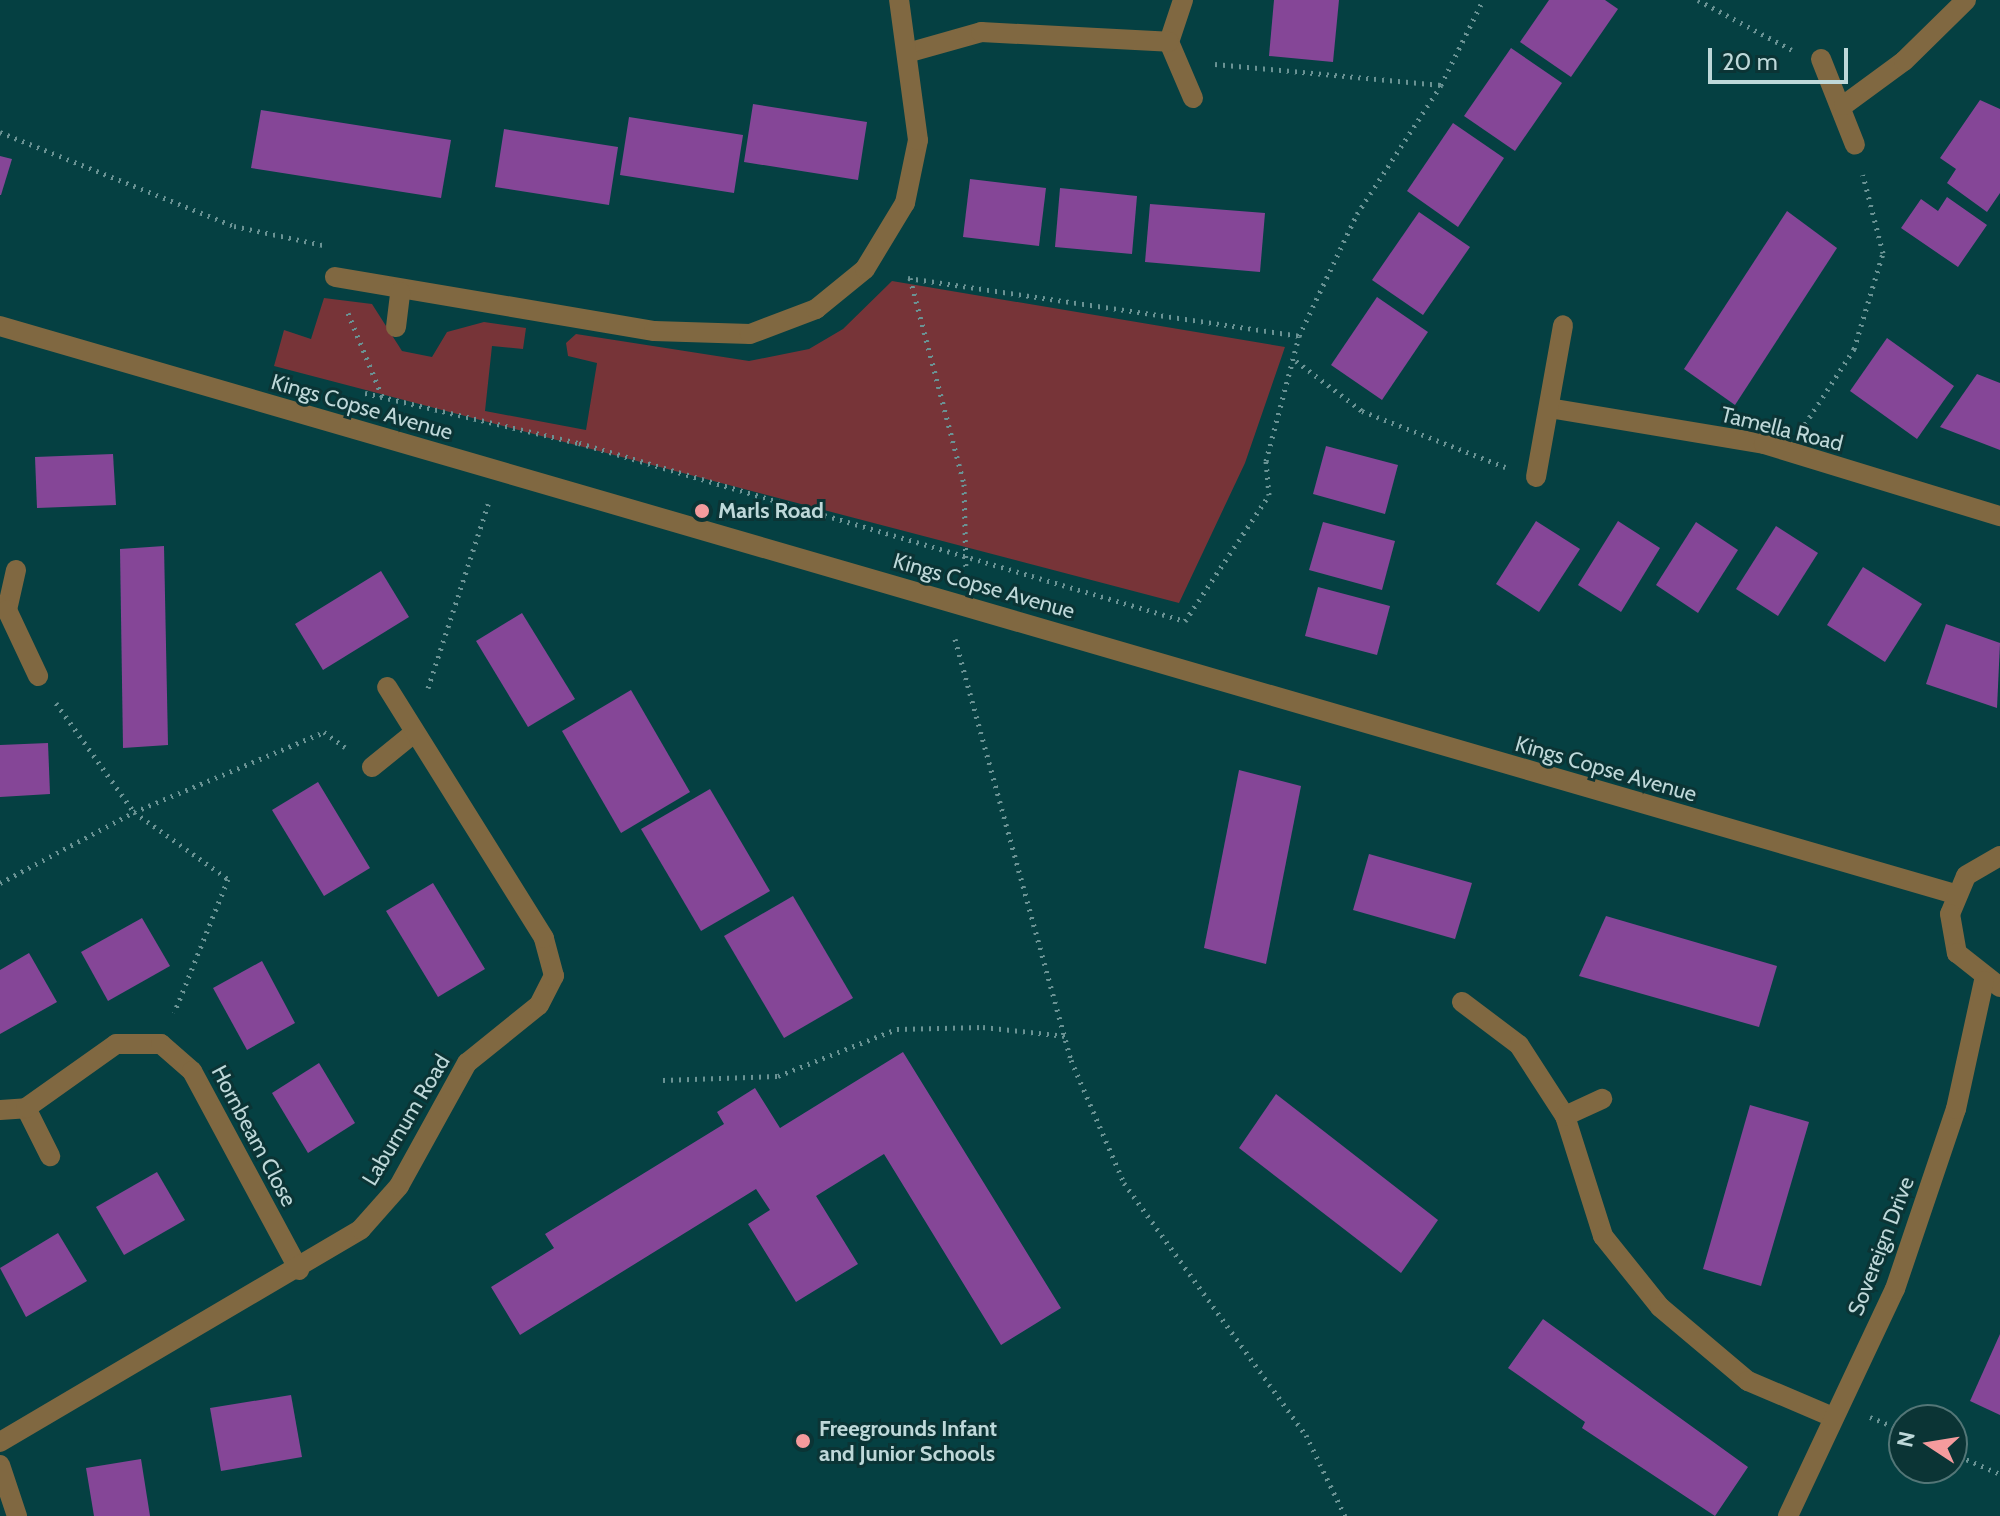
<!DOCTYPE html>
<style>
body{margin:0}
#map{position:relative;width:2000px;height:1516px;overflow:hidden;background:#054042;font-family:Cabin,sans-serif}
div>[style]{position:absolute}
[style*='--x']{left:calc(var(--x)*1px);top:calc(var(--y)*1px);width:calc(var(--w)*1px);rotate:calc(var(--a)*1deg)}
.green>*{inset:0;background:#773438}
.building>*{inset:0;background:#854697}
.path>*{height:5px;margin-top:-2.5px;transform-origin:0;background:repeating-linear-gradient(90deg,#6a9394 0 2px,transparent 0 8px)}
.minor>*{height:20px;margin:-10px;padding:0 10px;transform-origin:10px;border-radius:10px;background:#806841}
.dots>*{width:22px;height:22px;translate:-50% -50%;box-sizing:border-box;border:4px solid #0b3435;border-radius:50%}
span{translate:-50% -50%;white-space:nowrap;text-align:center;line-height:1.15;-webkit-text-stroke:6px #0b3435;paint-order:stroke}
.street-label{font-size:22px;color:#bed8d9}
.poi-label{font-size:22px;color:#bed8d9;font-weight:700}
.left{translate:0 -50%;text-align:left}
.north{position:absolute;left:1888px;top:1404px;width:80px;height:80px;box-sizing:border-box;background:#0b3435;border:2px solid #537677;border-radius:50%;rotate:282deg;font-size:22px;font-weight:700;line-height:32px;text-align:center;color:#bed8d9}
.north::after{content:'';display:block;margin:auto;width:28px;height:36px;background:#f59b9d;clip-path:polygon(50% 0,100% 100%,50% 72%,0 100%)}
.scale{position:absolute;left:1708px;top:48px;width:140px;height:36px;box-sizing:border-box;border:4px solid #bed8d9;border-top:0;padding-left:10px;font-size:24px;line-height:28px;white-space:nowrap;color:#bed8d9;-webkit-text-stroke:6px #0b3435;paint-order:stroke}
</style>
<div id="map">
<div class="green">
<i style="clip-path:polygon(892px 281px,1285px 347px,1245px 463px,1179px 603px,274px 366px,284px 330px,311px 339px,324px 298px,372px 304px,402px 351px,432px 357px,447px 332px,484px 322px,526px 328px,523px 349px,492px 346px,485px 411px,586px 430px,597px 363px,568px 356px,566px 343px,576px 334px,749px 361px,809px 349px,843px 329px)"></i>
</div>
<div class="building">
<i style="clip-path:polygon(1274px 0,1339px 0,1333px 62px,1269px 56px)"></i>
<i style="clip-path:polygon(1549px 0,1605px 0,1618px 9px,1571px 77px,1520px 42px)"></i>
<i style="clip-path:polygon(1511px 48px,1562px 83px,1515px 151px,1464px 116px)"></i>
<i style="clip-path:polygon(1980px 100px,2000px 109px,2000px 193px,1987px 212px,1947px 183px,1956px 169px,1940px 158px)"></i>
<i style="clip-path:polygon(753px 104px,867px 122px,858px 180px,744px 162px)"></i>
<i style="clip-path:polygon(261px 110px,451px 140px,441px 198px,251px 168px)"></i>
<i style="clip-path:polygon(629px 117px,743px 135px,734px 193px,620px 175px)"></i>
<i style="clip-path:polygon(1453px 123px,1504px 158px,1458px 227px,1407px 191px)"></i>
<i style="clip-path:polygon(504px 129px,618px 147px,609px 205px,495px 187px)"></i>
<i style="clip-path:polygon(0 156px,12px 159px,1px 195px,0 195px)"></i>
<i style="clip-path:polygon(970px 179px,1046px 188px,1039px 246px,963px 237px)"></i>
<i style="clip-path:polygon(1060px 188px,1137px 196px,1132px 254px,1055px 247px)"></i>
<i style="clip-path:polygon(1947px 197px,1987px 225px,1958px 267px,1901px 228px,1921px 199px,1938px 211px)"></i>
<i style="clip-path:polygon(1150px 204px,1265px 213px,1260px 272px,1145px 262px)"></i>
<i style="clip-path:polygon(1787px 211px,1837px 248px,1735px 405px,1684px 369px)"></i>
<i style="clip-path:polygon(1419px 212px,1470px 247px,1423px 315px,1372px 280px)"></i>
<i style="clip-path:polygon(1377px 297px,1428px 332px,1382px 400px,1331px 365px)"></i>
<i style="clip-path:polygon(1887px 338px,1954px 386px,1917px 439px,1850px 391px)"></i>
<i style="clip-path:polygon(1977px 374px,2000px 383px,2000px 450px,1940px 427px)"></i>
<i style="clip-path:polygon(1326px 446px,1398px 465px,1385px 514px,1313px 494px)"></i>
<i style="clip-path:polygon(113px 454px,116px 505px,37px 508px,35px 457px)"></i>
<i style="clip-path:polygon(1536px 521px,1580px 549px,1539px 612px,1496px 584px)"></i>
<i style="clip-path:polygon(1618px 521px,1660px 548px,1621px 612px,1578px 585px)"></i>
<i style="clip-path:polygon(1323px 522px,1395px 541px,1382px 590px,1309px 570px)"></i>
<i style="clip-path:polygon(1696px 522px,1738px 550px,1698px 613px,1656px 585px)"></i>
<i style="clip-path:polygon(1776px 526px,1818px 553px,1778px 616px,1736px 589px)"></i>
<i style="clip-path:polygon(164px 546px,168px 745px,123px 748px,120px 549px)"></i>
<i style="clip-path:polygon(1863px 567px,1922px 604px,1885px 662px,1827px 625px)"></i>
<i style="clip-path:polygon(381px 571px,409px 617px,323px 670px,295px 624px)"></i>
<i style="clip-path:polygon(1318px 587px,1390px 606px,1377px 655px,1305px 636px)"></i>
<i style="clip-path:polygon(522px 613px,575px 699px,528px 727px,476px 641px)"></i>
<i style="clip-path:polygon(1946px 624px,2000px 643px,1997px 708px,1926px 684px)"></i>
<i style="clip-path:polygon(631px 690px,690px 792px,621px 833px,562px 731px)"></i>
<i style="clip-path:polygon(48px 743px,50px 794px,0 797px,0 745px)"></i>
<i style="clip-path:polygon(1239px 770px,1301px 786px,1266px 964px,1204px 948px)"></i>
<i style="clip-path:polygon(318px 782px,370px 868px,324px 896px,272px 810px)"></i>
<i style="clip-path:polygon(710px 789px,770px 891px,701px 931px,641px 829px)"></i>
<i style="clip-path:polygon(1369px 854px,1472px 883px,1455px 939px,1353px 910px)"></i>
<i style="clip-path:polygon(433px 883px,485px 969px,438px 997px,386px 911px)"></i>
<i style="clip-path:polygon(793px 896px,853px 998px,784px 1038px,724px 936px)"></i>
<i style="clip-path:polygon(1606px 916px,1777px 966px,1759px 1027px,1579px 976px)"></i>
<i style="clip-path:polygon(142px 918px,170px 966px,108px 1001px,81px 952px)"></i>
<i style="clip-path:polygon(29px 953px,57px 1002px,0 1034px,0 970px)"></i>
<i style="clip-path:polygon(262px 961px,295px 1023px,247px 1050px,213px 988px)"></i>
<i style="clip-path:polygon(903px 1052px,1061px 1308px,1001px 1345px,884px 1154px,816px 1196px,858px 1264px,796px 1302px,748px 1224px,770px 1210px,756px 1189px,520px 1335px,491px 1287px,554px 1248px,545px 1234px,724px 1124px,717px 1112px,755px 1088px,780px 1128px)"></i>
<i style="clip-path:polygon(319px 1063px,355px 1123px,308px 1153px,272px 1093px)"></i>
<i style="clip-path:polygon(1276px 1094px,1438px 1220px,1401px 1273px,1239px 1148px)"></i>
<i style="clip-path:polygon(1750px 1105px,1809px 1122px,1761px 1286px,1703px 1269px)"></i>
<i style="clip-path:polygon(157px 1172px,185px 1220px,124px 1255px,96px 1207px)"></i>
<i style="clip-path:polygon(58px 1233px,87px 1281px,26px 1317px,0 1268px)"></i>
<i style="clip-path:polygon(1543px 1319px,1748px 1467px,1715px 1516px,1582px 1428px,1585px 1422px,1508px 1368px)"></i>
<i style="clip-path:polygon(2000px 1334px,2000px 1415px,1970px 1401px)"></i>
<i style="clip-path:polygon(291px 1395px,302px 1457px,221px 1471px,210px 1408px)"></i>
<i style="clip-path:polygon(141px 1459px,150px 1516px,94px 1516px,86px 1468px)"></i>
</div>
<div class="path">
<i style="--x:1698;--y:0;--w:106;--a:28"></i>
<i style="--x:1215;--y:64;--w:227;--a:5.3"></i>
<i style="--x:0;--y:132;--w:252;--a:21.9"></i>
<i style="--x:234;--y:226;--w:95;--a:12.1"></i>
<i style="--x:908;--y:278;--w:395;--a:8.4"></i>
<i style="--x:910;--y:278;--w:213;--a:75.3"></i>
<i style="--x:964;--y:484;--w:87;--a:88.7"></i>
<i style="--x:348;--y:313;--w:90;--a:67.7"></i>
<i style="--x:1296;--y:361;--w:83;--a:37.1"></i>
<i style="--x:1362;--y:411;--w:154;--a:21.4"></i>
<i style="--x:365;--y:393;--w:220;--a:13.2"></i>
<i style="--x:579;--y:443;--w:632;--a:16.37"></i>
<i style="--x:1185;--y:621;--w:151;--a:-56.3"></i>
<i style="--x:1269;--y:495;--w:34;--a:-95"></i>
<i style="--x:1266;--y:461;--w:129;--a:-75.2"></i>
<i style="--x:1299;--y:336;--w:135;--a:-64.6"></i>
<i style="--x:1357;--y:214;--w:154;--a:-56.9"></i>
<i style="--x:1441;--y:85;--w:95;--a:-63.7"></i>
<i style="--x:1805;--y:424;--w:90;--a:-56.8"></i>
<i style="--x:1854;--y:349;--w:100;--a:-73.2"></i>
<i style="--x:1883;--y:253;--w:81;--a:-104.4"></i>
<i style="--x:955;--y:639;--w:437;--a:74.6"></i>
<i style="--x:1071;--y:1060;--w:134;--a:66.7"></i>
<i style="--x:1124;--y:1183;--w:311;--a:54.2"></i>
<i style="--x:1306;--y:1435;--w:90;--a:64.3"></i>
<i style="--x:428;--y:688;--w:194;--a:-71.9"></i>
<i style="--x:56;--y:703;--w:134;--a:54.4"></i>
<i style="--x:134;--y:812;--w:115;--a:35.5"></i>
<i style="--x:228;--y:879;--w:144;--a:111.9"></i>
<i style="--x:0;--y:883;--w:152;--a:-27.9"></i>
<i style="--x:134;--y:812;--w:206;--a:-22.8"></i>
<i style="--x:324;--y:732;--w:26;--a:36"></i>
<i style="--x:663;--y:1080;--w:115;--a:-2"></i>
<i style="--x:778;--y:1076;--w:128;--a:-21.6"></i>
<i style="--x:897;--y:1029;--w:86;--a:-1.3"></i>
<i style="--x:983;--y:1027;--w:83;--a:6.2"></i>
<i style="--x:1870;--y:1417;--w:37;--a:22"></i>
<i style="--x:1952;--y:1453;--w:52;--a:23.6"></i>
</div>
<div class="minor">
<i style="--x:1183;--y:0;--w:44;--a:108.4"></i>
<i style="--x:1169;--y:42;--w:61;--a:66.8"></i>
<i style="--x:907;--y:53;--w:77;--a:-15.8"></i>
<i style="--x:981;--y:32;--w:188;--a:3"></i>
<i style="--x:1821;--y:59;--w:92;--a:68.4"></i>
<i style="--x:1844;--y:105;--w:74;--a:-36.3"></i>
<i style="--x:1904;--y:61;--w:87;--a:-44.5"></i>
<i style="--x:335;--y:277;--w:324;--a:9.6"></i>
<i style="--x:654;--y:331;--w:96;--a:1.8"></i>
<i style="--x:750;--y:334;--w:71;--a:-20.7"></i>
<i style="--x:816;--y:309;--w:63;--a:-39.2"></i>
<i style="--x:865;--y:269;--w:77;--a:-58.8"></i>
<i style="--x:905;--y:203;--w:64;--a:-78.3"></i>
<i style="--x:918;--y:140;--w:141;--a:-97.7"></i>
<i style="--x:0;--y:326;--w:2036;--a:16.2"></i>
<i style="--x:396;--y:327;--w:35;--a:-83"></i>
<i style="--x:1549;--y:408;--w:218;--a:9.5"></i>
<i style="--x:1764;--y:444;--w:247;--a:17"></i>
<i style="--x:1536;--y:477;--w:154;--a:-79.9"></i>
<i style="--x:16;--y:570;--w:41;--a:102.7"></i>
<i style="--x:7;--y:610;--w:73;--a:64.8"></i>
<i style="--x:372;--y:767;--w:54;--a:-39"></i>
<i style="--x:2000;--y:856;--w:39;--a:150"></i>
<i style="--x:1966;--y:876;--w:41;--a:112.8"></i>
<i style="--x:1950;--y:914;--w:40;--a:80"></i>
<i style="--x:1957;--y:953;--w:55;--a:38.3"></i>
<i style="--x:1462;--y:1002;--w:71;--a:37"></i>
<i style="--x:1519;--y:1045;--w:85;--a:57.1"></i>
<i style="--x:1565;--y:1116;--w:126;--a:72.4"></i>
<i style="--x:1603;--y:1236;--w:91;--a:51.2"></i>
<i style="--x:1660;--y:1307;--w:115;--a:40.1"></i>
<i style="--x:1748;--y:1381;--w:92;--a:23"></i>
<i style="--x:26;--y:1108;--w:54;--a:63.4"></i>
<i style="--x:0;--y:1110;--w:26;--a:-4"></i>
<i style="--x:26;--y:1108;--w:110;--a:-35.4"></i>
<i style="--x:116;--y:1044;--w:45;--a:0"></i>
<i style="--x:161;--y:1044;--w:41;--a:41.1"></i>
<i style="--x:192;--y:1071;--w:226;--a:61.7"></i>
<i style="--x:1565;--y:1116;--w:41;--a:-24.7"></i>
<i style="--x:0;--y:1442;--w:419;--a:-30.5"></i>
<i style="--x:361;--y:1229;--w:57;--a:-48.5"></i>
<i style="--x:399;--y:1186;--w:141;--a:-61.1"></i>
<i style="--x:467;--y:1063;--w:92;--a:-38.9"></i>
<i style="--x:539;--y:1005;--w:33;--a:-63"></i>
<i style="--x:554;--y:976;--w:39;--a:-105"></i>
<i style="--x:544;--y:938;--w:296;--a:-122"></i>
<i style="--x:0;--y:1465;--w:54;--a:71.6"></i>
<i style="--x:1788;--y:1516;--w:251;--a:-64.8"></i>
<i style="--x:1895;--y:1289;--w:190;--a:-71.3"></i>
<i style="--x:1956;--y:1109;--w:131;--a:-77.7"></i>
</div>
<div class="dots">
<i style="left:702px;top:511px;background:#f59b9d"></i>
<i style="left:803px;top:1441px;background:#f59b9d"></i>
</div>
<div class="street-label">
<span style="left:362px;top:407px;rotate:16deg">Kings Copse Avenue</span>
<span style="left:1782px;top:429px;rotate:14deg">Tamella Road</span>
<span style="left:984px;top:586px;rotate:16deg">Kings Copse Avenue</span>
<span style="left:1606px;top:769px;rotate:16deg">Kings Copse Avenue</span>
<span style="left:406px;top:1120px;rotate:-59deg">Laburnum Road</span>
<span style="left:254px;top:1136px;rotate:62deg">Hornbeam Close</span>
<span style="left:1881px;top:1246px;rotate:-69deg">Sovereign Drive</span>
</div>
<div class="poi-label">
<span class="left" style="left:718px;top:511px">Marls Road</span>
<span class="left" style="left:819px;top:1441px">Freegrounds Infant<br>and Junior Schools</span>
</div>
<div class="north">N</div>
<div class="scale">20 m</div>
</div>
